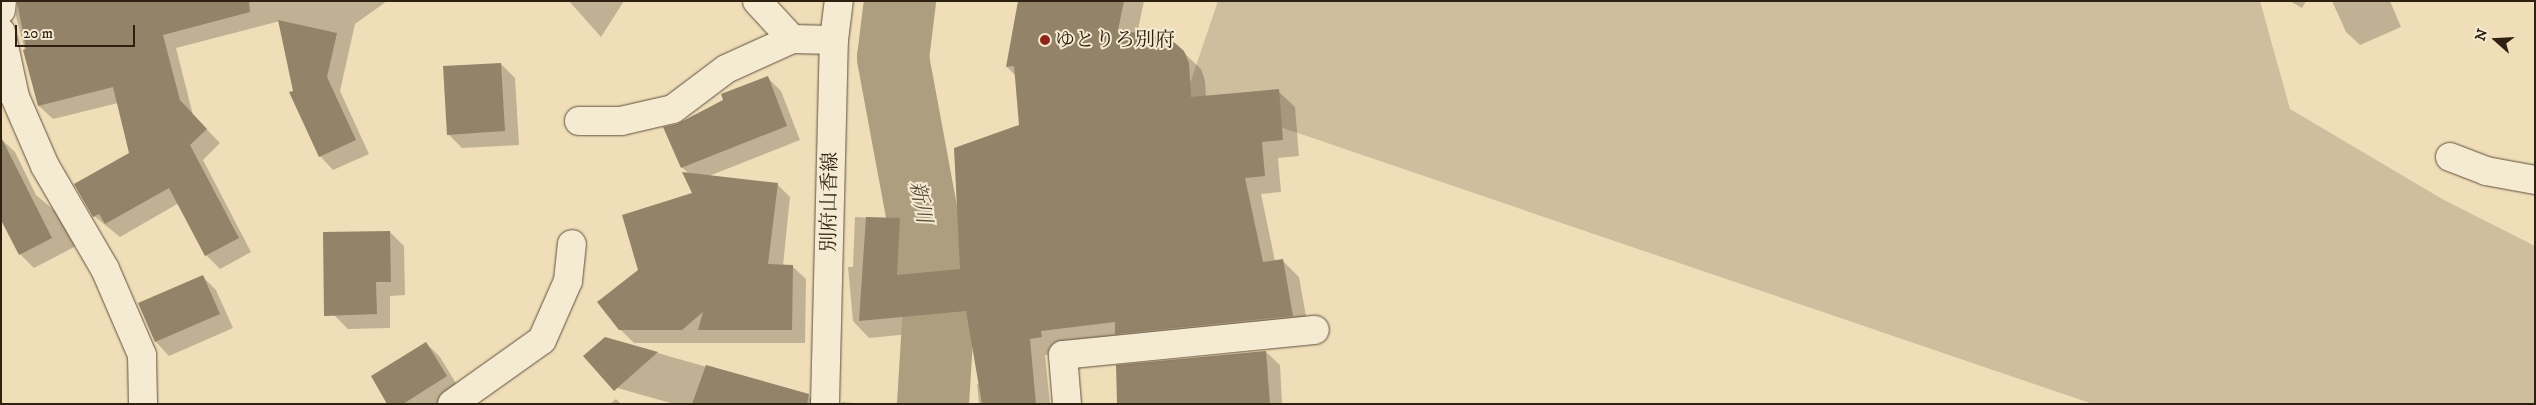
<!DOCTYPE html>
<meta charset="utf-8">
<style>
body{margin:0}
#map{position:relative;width:2536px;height:405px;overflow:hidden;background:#f0deb9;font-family:"IM FELL DW Pica","Noto Serif JP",serif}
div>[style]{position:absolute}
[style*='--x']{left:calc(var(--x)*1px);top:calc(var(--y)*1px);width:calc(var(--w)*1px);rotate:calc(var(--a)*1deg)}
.green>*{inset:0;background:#cfbe9d}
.shadow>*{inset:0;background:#0003}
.river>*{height:72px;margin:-36px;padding:0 36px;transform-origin:36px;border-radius:36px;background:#ae9e80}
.building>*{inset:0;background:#938369}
.roads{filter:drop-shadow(0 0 1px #5f503c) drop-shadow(0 0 1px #5f503c)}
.minor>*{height:28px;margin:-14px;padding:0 14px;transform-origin:14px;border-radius:14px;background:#f5ead2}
.secondary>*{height:28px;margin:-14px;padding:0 14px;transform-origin:14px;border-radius:14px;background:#f5ead2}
.dots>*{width:14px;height:14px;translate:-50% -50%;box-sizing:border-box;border:2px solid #f5ead2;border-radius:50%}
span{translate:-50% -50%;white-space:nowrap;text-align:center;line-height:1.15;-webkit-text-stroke:4px #f5ead2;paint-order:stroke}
.poi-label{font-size:20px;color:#2f2112}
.left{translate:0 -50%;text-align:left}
.street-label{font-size:20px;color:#2f2112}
.water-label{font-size:21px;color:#5b4d38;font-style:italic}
.frame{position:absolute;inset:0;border:2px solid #2f2112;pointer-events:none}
.north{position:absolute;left:2471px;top:15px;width:50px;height:50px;-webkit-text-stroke:4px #f5ead2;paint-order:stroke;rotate:289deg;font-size:14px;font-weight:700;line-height:20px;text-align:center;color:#2f2112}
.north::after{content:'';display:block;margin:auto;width:18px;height:22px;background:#2f2112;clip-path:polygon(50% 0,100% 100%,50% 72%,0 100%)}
.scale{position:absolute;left:15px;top:25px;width:120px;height:22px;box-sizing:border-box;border:2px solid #2f2112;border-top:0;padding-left:6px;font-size:15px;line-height:18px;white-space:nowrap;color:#2f2112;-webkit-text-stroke:4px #f5ead2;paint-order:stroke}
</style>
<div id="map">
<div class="green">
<i style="clip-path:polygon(1218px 1px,2260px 1px,2290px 109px,2444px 200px,2535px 246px,2535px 404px,2093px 404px,1186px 95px)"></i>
</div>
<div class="shadow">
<i style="clip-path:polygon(17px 1px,387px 1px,355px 24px,340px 91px,369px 154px,333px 170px,320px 156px,294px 92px,280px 21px,176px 48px,193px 115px,220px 143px,203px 160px,251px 252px,220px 269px,206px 255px,179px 203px,120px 237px,94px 216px,130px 154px,118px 103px,53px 119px,39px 106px,16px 16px)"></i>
<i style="clip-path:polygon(569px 1px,624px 1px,601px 37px)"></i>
<i style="clip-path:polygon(1019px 1px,1144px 1px,1137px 34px,1183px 52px,1201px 69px,1205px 81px,1206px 97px,1278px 91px,1295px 107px,1299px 156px,1278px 158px,1281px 192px,1261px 194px,1275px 261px,1282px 260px,1299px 277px,1309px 333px,1045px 355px,1050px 404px,979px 404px,977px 384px,980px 384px,970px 328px,869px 338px,853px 321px,848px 267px,853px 267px,855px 217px,899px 219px,916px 236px,914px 275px,962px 271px,1021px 126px,1016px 76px,1007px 67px)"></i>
<i style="clip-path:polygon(2290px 1px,2306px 1px,2302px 8px)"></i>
<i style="clip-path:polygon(2332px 1px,2390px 1px,2401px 27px,2360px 45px,2346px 32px)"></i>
<i style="clip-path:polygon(501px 64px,515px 78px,519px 145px,462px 148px,448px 134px)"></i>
<i style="clip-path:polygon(767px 77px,781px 91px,800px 140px,709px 176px,777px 184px,790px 197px,783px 266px,792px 266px,806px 279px,805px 343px,634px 343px,620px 329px,640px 270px,693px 194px,688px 173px,682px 167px,683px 123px)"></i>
<i style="clip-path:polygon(1px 139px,15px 152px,36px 195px,60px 215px,78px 245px,34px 268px,20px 254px)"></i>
<i style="clip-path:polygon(390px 232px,404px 246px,405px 295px,390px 296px,390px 328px,348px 329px,334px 315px)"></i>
<i style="clip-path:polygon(202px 276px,216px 290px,233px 328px,169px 356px,156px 342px)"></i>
<i style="clip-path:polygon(605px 338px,809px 396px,817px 404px,674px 404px,614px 387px)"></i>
<i style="clip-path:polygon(426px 343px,440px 357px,460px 390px,439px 404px,389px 404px)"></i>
<i style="clip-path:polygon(1266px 352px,1280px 365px,1282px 404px,1118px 404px)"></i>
<i style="clip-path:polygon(616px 399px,621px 404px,610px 404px)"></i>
<i style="clip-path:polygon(842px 402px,865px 404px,841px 404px)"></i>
</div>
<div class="river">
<i style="--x:900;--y:1;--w:57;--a:97"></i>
<i style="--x:893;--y:58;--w:252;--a:79.5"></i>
<i style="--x:939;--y:306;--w:98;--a:93.5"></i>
</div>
<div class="building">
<i style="clip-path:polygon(17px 1px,249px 1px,250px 12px,163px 35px,180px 100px,207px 129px,190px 145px,239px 238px,205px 256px,169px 188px,105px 224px,99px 214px,93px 217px,74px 184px,129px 153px,113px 87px,38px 106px,23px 50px,26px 49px)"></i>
<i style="clip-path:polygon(1018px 1px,1124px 1px,1118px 30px,1164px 37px,1175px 43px,1184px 51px,1189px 63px,1191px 97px,1279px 89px,1283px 140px,1262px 142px,1265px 176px,1245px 178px,1263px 262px,1283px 259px,1293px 316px,1115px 334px,1115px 322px,1041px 331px,1042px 337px,1030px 339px,1036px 404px,982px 404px,966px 311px,859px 321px,866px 217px,900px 218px,897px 275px,960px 269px,954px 148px,1019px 125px,1014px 66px,1006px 67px)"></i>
<i style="clip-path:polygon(278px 20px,337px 33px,327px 77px,356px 140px,319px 157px,289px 92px,293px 91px)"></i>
<i style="clip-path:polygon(501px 63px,505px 131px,447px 135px,443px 66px)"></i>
<i style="clip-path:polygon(768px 76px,787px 126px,681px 168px,663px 127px,677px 124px,723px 100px,721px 94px)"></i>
<i style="clip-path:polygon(1px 137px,52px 238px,19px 255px,1px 220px)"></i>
<i style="clip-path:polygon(682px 172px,778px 183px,768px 264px,793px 265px,792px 330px,698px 330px,703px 312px,682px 330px,619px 330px,597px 302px,638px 270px,622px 215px,692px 193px)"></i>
<i style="clip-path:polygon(390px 231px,391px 282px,376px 282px,377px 314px,324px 316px,323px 232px)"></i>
<i style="clip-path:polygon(203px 275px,220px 314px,155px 342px,138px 303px)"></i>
<i style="clip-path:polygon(605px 337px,658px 352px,614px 391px,583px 356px)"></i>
<i style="clip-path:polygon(426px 342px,447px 376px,403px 404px,387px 404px,371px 376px)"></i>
<i style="clip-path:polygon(1266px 351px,1270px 404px,1117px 404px,1116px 365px)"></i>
<i style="clip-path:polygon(706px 365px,809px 394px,807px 404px,692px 404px)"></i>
</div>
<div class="roads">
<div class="minor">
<i style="--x:757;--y:1;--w:52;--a:47.4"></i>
<i style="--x:792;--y:39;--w:42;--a:1.4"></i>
<i style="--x:1;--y:10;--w:9;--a:-84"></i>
<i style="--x:1;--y:32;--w:66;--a:77.8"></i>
<i style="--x:15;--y:97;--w:75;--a:66.5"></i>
<i style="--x:45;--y:166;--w:119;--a:59.8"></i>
<i style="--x:105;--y:269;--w:94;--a:66.7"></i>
<i style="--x:142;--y:355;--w:49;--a:88.8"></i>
<i style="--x:579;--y:121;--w:42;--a:0"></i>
<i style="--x:621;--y:121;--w:53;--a:-13"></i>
<i style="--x:673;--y:109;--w:66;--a:-37"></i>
<i style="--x:726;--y:69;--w:72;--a:-24.4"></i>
<i style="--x:2450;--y:157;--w:39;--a:21"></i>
<i style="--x:2486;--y:171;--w:50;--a:10.4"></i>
<i style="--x:452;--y:404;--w:110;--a:-35.4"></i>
<i style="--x:542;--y:340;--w:64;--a:-66.2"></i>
<i style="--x:568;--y:281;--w:37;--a:-84"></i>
<i style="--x:1067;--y:404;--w:49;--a:-94.7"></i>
<i style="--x:1063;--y:355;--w:253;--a:-5.7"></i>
</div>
<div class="secondary">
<i style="--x:825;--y:404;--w:364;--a:-88.6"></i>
<i style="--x:834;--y:40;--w:39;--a:-83"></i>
</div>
</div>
<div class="dots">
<i style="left:1045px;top:40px;background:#8f2418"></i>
</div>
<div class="poi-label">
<span class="left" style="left:1055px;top:40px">ゆとりろ別府</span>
</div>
<div class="street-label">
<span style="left:830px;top:202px;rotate:-89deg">別府山香線</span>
</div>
<div class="water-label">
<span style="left:920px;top:202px;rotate:79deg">新川</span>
</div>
<div class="frame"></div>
<div class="north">N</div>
<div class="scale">20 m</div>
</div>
